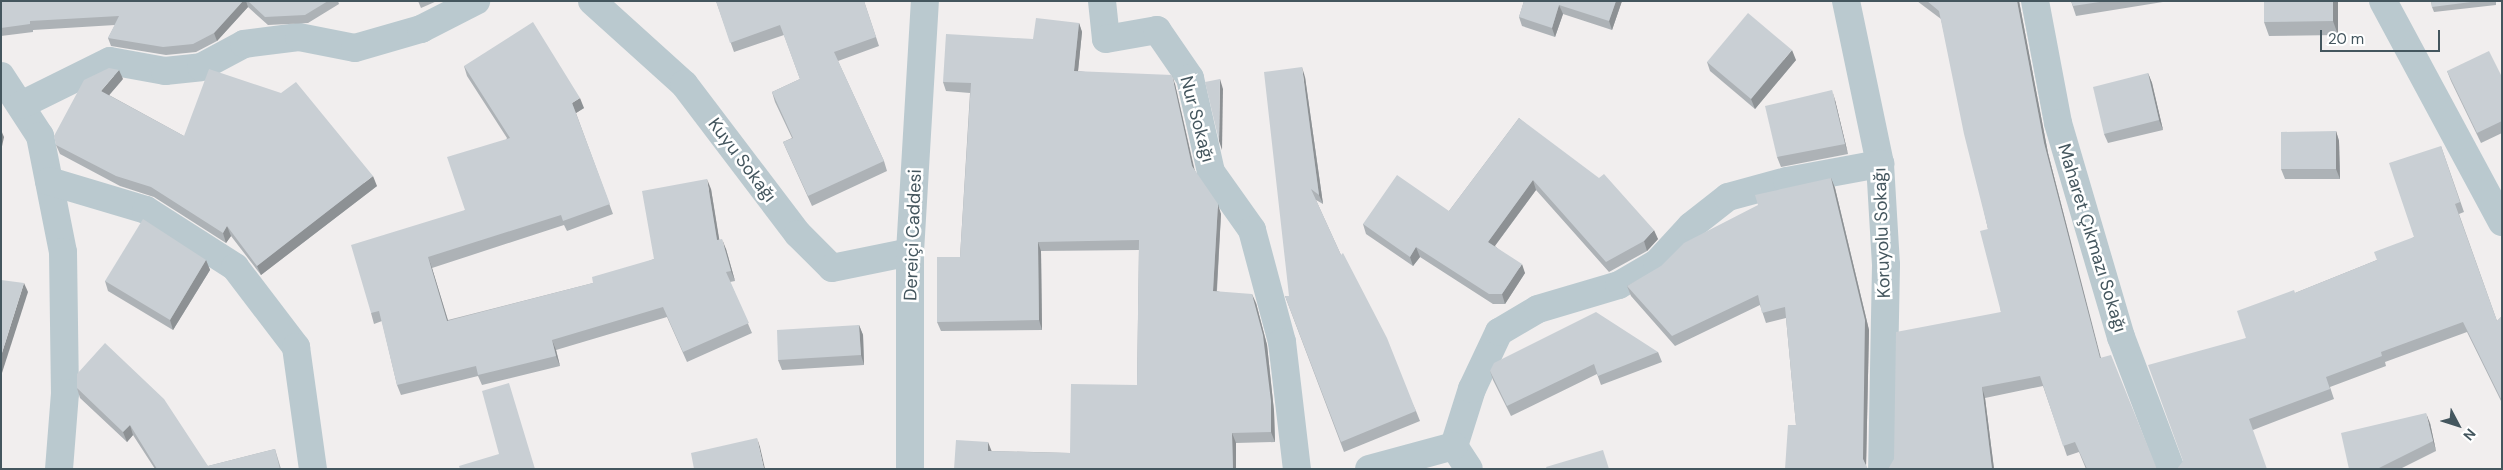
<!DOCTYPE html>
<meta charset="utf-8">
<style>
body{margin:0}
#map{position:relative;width:2503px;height:470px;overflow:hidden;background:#f1eeee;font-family:"DM Sans",sans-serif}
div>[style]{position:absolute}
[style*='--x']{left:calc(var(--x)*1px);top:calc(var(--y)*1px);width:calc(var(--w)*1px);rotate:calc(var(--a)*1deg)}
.minor>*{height:28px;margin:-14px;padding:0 14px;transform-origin:14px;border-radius:14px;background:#bac9cf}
.tertiary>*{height:28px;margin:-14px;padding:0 14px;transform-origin:14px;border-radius:14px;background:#bac9cf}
.wall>*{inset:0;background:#adb2b6}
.shaded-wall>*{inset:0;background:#8d9194}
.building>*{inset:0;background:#c9cfd4}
span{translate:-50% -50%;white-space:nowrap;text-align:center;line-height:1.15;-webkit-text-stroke:5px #fff;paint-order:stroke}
.street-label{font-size:18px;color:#44565e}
.frame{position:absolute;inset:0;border:2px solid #44565e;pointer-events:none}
.north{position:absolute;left:2433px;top:400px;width:50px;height:50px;-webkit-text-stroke:4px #fff;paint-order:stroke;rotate:130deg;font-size:14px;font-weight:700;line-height:20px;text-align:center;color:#44565e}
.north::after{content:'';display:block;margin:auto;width:18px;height:22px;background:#44565e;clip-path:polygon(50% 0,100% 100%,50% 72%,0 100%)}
.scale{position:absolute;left:2320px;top:30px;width:120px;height:22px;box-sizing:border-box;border:2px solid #44565e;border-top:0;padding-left:6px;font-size:15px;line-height:18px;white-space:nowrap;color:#44565e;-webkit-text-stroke:4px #fff;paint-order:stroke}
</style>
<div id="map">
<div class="minor">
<i style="--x:592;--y:1;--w:124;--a:42.1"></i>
<i style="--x:684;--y:84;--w:188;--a:52.8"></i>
<i style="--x:798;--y:234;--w:48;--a:45"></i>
<i style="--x:832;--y:268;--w:80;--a:-11.6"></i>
<i style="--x:1102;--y:1;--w:38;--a:84"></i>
<i style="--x:1106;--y:39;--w:52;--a:-10"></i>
<i style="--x:1157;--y:30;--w:58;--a:55.5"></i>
<i style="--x:1190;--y:78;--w:96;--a:77.4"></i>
<i style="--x:1211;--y:172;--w:71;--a:54.7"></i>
<i style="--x:1252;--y:230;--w:116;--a:75"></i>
<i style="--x:1282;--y:342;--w:128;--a:83.3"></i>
<i style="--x:1846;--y:1;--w:167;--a:78.2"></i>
<i style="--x:1880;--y:164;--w:101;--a:86.6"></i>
<i style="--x:1886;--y:265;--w:204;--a:91.1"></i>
<i style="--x:2035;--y:1;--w:124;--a:79.3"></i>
<i style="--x:2058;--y:123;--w:223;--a:73.6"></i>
<i style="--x:2121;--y:337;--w:141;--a:69.3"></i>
<i style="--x:2383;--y:1;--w:251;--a:61.7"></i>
<i style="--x:1;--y:76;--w:72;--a:57"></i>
<i style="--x:40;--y:136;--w:118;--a:78.8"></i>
<i style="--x:63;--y:252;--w:141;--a:89.2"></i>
<i style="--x:65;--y:393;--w:76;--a:94.5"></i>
<i style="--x:21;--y:105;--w:99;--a:-26.3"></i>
<i style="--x:110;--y:61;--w:56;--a:10.3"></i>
<i style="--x:165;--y:71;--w:36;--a:-6"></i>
<i style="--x:201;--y:67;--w:49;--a:-28.1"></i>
<i style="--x:244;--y:44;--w:55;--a:-7.3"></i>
<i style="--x:299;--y:37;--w:57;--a:11.1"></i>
<i style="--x:355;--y:48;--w:69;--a:-16.1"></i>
<i style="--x:421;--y:29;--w:62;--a:-27"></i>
<i style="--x:49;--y:181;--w:101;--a:16.6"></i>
<i style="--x:146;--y:210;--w:106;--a:32.6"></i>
<i style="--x:235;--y:267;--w:101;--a:52.7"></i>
<i style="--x:296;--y:347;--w:123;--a:82.1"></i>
<i style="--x:1454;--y:446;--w:60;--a:-72.5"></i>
<i style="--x:1472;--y:389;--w:63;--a:-64.7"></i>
<i style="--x:1499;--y:332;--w:45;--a:-30.5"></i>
<i style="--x:1538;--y:309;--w:84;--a:-16.5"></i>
<i style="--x:1619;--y:285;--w:44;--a:-30.1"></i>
<i style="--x:1657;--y:263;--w:50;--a:-47.4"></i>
<i style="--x:1691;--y:226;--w:47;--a:-38.1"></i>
<i style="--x:1728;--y:197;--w:61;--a:-15.2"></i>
<i style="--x:1787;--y:181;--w:95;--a:-10.4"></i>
<i style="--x:1454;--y:446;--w:27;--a:57"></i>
<i style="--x:1369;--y:469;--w:88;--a:-15.1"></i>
</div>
<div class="tertiary">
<i style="--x:910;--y:469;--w:217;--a:-90"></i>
<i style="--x:910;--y:252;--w:251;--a:-86.6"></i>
</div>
<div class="wall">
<i style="clip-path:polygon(1px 1px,338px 1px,339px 4px,308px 23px,268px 25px,248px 7px,217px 41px,196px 52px,166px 55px,111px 46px,108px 38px,115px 25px,33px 30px,33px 32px,1px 36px)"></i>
<i style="clip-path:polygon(418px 1px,437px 1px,421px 8px)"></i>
<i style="clip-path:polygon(716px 1px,864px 1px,879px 46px,838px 61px,884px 161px,887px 171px,812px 206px,787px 151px,783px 142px,792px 138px,775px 102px,772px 92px,800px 79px,784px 35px,734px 52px)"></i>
<i style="clip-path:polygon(1524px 1px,1622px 1px,1612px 30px,1563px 14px,1555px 37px,1522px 26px,1519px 17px)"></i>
<i style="clip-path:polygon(1917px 1px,2019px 1px,2048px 153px,2101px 358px,2157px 469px,2086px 469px,2079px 452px,2067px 456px,2043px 386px,1985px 398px,1994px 469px,1888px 469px,2001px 312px,1988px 229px,1941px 19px)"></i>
<i style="clip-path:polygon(2071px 1px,2169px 1px,2076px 16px)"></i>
<i style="clip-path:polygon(2338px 1px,2338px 35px,2269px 36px,2264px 22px)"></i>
<i style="clip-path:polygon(2431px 1px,2496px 1px,2496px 5px,2434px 12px,2432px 7px)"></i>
<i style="clip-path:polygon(1079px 23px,1082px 32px,1078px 71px,1175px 84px,1194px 169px,1221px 214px,1217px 291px,1256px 303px,1267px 345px,1274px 411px,1275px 442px,1236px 443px,1236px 469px,954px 469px,992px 451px,1070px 453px,1137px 385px,1139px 250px,1041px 251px,1042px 330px,941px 331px,937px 322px,960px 257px,970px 93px,946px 91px,943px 82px,1033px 39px)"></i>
<i style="clip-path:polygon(1796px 60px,1755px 109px,1710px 71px,1707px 62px)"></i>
<i style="clip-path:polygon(464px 66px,584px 108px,576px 113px,613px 214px,567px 231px,564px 225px,432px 268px,448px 320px,593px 283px,654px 259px,711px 189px,719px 240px,726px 249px,735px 281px,730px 282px,752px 333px,687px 362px,667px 317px,556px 350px,560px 366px,482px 385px,478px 376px,401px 395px,397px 385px,382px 321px,374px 324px,371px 313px,465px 210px,507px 138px,467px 76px)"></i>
<i style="clip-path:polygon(2447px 71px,2502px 77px,2502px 133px,2481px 143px,2451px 81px)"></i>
<i style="clip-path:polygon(2148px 73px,2152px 83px,2163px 130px,2108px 143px,2104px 134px)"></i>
<i style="clip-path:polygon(1305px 77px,1323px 204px,1316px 200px,1341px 255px,1416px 411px,1420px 421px,1344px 452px,1285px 296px,1289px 296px)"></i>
<i style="clip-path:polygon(123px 79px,109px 95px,184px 136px,377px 186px,261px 275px,231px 236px,226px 243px,154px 197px,120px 186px,60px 154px,56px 145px)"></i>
<i style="clip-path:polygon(1835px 100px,1848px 154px,1781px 167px,1777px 157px)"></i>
<i style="clip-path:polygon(1519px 118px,1658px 239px,1647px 251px,1609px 272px,1536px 190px,1495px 246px,1525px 273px,1505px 304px,1493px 304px,1420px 257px,1413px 266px,1366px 234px,1363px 224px,1449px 211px)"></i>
<i style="clip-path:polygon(2336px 131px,2339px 141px,2340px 179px,2285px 179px,2281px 169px)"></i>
<i style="clip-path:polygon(2441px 146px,2464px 212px,2459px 214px,2497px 321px,2502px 316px,2502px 403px,2467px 332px,2385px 362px,2386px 366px,2330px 387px,2334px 399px,2253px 430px,2183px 461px,2246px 338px,2295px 293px,2377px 260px,2414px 237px)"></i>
<i style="clip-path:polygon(1831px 178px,1835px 188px,1869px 330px,1866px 466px,1796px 425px,1786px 318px,1766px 323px,1760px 305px,1675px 346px,1631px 296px,1627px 286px)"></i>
<i style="clip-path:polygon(206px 260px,210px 270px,173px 330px,108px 291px,105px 281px)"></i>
<i style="clip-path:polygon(859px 325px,863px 335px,864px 365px,782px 370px,778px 360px)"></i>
<i style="clip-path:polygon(1658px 352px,1662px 362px,1601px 385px,1597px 374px,1511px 416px,1493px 380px,1490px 371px)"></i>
<i style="clip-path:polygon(77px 388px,208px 466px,275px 449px,281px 469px,155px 469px,133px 435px,127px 442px,80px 398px)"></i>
<i style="clip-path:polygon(2430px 423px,2436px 451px,2400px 469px,2349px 469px)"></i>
</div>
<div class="shaded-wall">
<i style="clip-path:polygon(243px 1px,246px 1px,248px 7px,217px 41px,214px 33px)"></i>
<i style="clip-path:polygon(1616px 1px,1622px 1px,1612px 30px,1609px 21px)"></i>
<i style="clip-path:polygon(2017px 1px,2019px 1px,2048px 153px,2103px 368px,2100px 358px,2044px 143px)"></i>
<i style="clip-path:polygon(2333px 1px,2338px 1px,2338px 35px,2333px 21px)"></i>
<i style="clip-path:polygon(1559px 5px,1563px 14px,1555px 37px,1552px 28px)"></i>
<i style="clip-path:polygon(1079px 23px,1082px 32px,1077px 81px,1074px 71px)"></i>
<i style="clip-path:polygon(1792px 50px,1796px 60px,1755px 109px,1751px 99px)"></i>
<i style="clip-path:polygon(1302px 67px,1305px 77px,1323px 204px,1319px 195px)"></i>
<i style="clip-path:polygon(119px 70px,123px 79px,105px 100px,101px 91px)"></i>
<i style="clip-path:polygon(2148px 73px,2152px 83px,2163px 130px,2159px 120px)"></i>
<i style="clip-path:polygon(1172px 75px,1175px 84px,1196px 176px,1192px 166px)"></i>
<i style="clip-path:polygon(1220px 79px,1223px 89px,1222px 150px,1219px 141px)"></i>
<i style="clip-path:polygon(1832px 90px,1835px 100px,1848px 154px,1845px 144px)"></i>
<i style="clip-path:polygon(580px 98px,584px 108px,576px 113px,572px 103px)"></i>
<i style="clip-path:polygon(1px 130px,4px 137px,1px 151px)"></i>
<i style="clip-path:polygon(2336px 131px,2339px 141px,2340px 179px,2336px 169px)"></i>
<i style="clip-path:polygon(373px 176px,377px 186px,261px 275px,257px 266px)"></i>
<i style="clip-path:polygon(1831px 178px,1835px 188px,1869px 330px,1866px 469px,1863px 459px)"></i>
<i style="clip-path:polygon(707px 179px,711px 189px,721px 250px,717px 240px)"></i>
<i style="clip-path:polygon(1533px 180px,1536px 190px,1491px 251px,1488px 242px)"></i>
<i style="clip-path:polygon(1218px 204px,1221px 214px,1216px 301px,1213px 291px)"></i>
<i style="clip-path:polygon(227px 226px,231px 236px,226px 243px,223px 233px)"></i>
<i style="clip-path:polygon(1654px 230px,1658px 239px,1647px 251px,1644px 241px)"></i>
<i style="clip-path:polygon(722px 239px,726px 249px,735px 281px,731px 271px)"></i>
<i style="clip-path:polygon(1038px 242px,1041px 251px,1042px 330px,1039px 320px)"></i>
<i style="clip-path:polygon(1416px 247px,1420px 257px,1413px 266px,1410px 257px)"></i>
<i style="clip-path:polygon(428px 257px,432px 268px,451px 331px,447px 321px)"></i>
<i style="clip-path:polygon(206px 260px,210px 270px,173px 330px,170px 320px)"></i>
<i style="clip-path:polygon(1522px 264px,1525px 273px,1505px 304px,1502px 294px)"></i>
<i style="clip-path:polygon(24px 283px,28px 292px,1px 376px,1px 356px)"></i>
<i style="clip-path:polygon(1252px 294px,1256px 303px,1267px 345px,1274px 411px,1275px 442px,1271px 432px)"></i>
<i style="clip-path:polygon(859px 325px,863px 335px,864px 365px,861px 355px)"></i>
<i style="clip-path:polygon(552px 340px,556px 350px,560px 366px,556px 356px)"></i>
<i style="clip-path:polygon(1982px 387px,1985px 398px,1994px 469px,1992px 469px)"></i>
<i style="clip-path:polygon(2426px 413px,2430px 423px,2436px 451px,2433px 441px)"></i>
<i style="clip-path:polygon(130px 425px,133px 435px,127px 442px,123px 432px)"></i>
<i style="clip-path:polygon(1232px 433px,1236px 443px,1236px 469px,1233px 469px)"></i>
<i style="clip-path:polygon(757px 438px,760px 447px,765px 469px,764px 469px)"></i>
<i style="clip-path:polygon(988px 442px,992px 452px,988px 451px)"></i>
</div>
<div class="building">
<i style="clip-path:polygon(1px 1px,243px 1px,214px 33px,193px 44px,163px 47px,108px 38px,119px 16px,30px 21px,30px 24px,1px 28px)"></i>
<i style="clip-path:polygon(248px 1px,328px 1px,305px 15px,265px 17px)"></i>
<i style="clip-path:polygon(716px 1px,864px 1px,876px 37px,834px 52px,884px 161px,808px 196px,783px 142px,793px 138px,772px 92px,800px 79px,780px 25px,730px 43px)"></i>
<i style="clip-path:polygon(1524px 1px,1616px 1px,1609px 21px,1559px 5px,1552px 28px,1519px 17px)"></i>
<i style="clip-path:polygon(1927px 1px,2017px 1px,2044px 143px,2100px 358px,2111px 355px,2157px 469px,2087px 469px,2075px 442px,2063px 446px,2040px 376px,1982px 387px,1992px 469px,1888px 469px,1894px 459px,1896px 332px,2001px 312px,1980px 231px,1988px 229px,1964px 134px,1939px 11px)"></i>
<i style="clip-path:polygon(2071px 1px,2106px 1px,2073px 6px)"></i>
<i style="clip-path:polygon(2264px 1px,2333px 1px,2333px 21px,2264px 22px)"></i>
<i style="clip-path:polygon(2431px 1px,2479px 1px,2432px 7px)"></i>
<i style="clip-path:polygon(1748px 13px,1792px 50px,1751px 99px,1707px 62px)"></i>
<i style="clip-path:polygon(1036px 18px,1079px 23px,1074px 71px,1172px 75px,1192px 166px,1218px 204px,1213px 291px,1252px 294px,1263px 335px,1271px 401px,1271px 432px,1232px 433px,1233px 469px,954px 469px,956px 440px,988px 442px,988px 451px,1070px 453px,1071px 384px,1137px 385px,1139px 240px,1038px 242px,1039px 320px,937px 322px,937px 257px,960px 257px,971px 83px,943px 82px,946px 34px,1033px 39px)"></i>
<i style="clip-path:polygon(533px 22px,580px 98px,572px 103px,610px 204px,563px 221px,561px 215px,428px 257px,447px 321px,593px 283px,592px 277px,654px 259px,642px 191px,707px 179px,717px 240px,722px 239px,731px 271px,726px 272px,749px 323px,683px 352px,663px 307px,552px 340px,556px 356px,478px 375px,476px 366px,397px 385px,379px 311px,371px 313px,351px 245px,465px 210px,447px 157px,510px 138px,464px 66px)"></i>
<i style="clip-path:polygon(2489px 51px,2502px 77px,2502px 121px,2477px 133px,2447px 71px)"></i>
<i style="clip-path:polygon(1302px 67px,1319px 195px,1311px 189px,1341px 255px,1343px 253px,1387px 338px,1416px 411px,1341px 442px,1285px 296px,1289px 296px,1264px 72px)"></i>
<i style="clip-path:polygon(109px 68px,119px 70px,101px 91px,184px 136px,209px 69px,281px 93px,296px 82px,373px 176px,257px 266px,227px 226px,223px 233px,151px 187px,116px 176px,56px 145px,54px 136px,84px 80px)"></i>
<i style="clip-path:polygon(2148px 73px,2159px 120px,2104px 134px,2093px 87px)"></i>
<i style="clip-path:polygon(1220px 79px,1219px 141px,1205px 82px)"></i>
<i style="clip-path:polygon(1832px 90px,1845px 144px,1777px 157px,1765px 106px)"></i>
<i style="clip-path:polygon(1519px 118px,1599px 178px,1604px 174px,1654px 230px,1644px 241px,1606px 262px,1533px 180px,1488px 242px,1522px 264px,1502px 294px,1489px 294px,1416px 247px,1410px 257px,1363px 224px,1397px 175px,1449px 211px)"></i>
<i style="clip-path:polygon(2336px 131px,2336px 169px,2281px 169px,2281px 132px)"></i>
<i style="clip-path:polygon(2441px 146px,2460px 202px,2455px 204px,2497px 321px,2502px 316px,2502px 401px,2463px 322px,2381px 352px,2382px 356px,2326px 377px,2330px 389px,2249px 419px,2267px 469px,2177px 469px,2183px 461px,2148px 365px,2246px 338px,2237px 311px,2294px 290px,2295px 293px,2377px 260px,2374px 252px,2414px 237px,2389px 163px)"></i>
<i style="clip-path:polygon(1831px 178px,1865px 320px,1863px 459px,1868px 469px,1785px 469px,1788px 425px,1796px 425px,1785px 307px,1762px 313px,1758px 295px,1672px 336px,1627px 286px,1661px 266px,1684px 243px,1758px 205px,1755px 195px)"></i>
<i style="clip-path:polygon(143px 219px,206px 260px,170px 320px,105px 281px)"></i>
<i style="clip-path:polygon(1px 280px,24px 283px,1px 356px)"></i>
<i style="clip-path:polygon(1596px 312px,1658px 352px,1598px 376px,1594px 364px,1507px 406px,1490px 371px,1494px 363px)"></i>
<i style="clip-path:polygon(859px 325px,861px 355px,778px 360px,777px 330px)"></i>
<i style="clip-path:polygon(105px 343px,164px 399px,208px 466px,275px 449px,280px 469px,157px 469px,130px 425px,123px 432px,77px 388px,77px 374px)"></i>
<i style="clip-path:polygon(509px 383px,535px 469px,460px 469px,459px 466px,499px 454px,482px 391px)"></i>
<i style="clip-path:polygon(2426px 413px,2433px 441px,2377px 469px,2349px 469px,2341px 433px)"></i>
<i style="clip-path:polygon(757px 438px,764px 469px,694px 469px,691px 453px)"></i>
<i style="clip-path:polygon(1603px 450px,1609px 469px,1547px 469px,1546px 467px)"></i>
</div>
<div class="street-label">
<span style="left:1197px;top:119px;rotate:75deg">Nur Sokağı</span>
<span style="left:742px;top:160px;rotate:53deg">Kuyu Sokağı</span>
<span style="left:1882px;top:233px;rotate:-92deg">Koruyolu Sokağı</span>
<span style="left:913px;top:235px;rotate:-88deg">Dereiçi Caddesi</span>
<span style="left:2092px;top:238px;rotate:73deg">Maharet Çıkmazı Sokağı</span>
</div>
<div class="frame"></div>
<div class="north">N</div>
<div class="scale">20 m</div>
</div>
